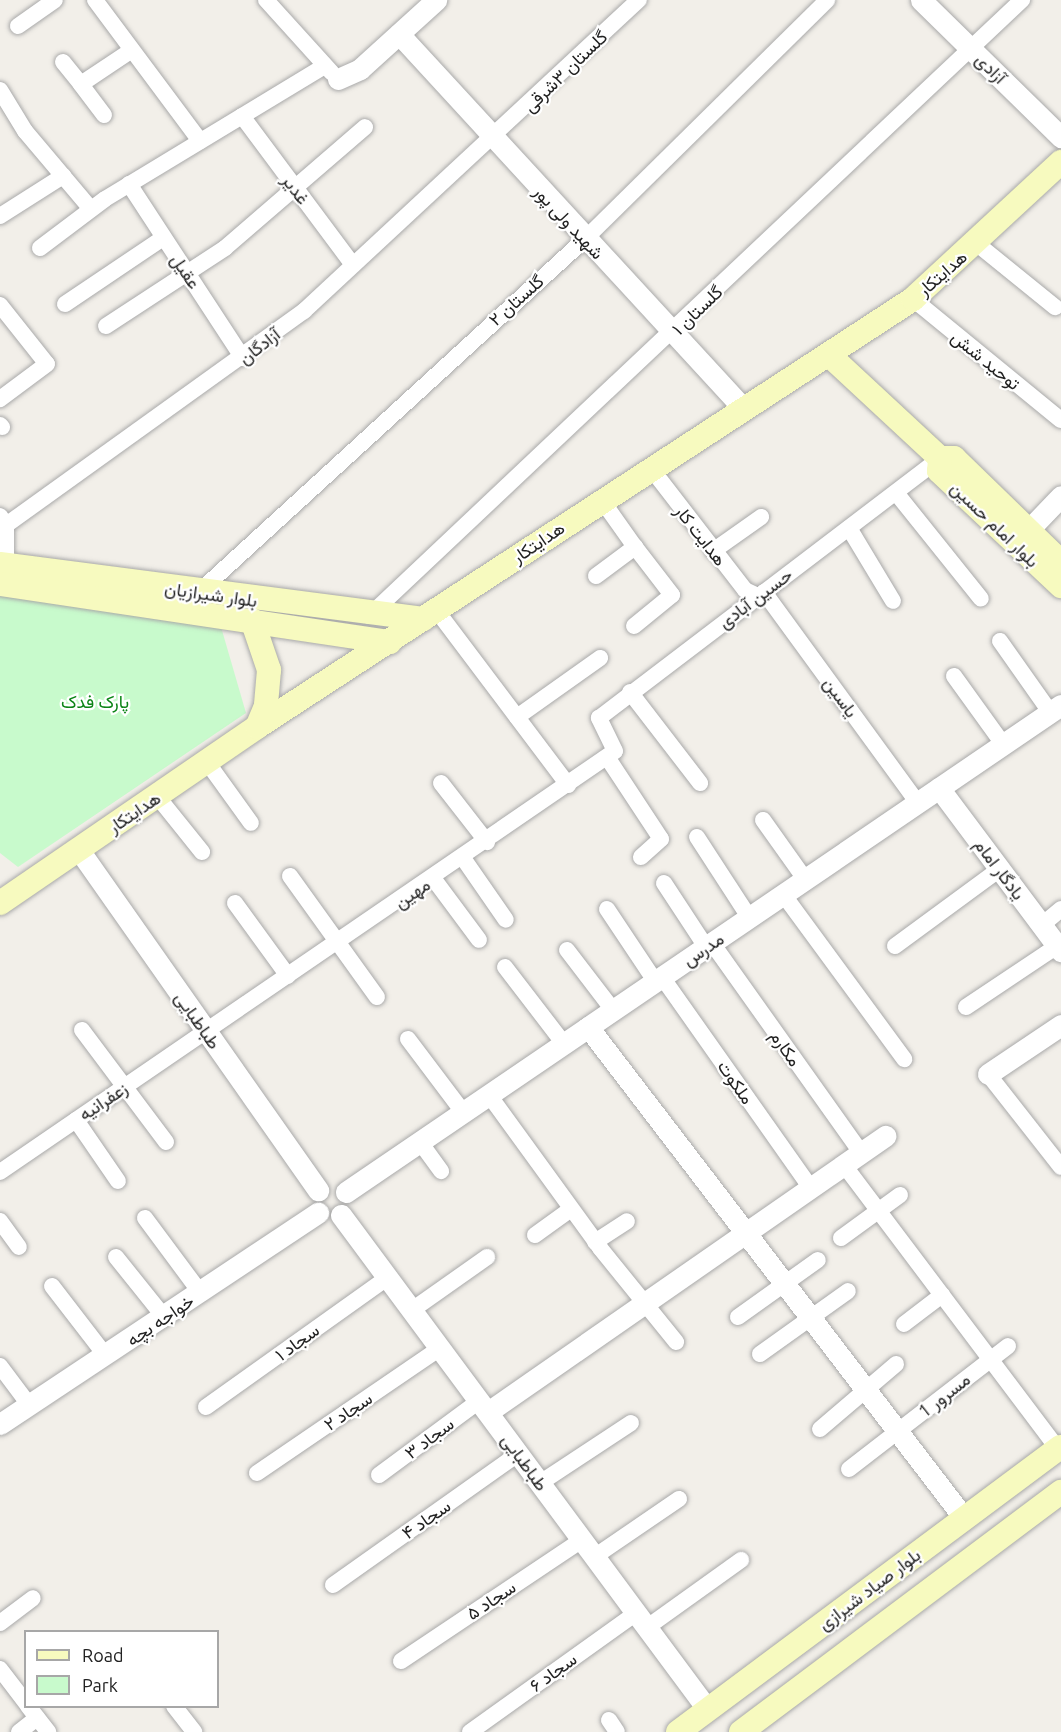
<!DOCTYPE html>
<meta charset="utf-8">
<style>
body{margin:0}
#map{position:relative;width:1061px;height:1732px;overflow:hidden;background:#f2efe9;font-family:Ubuntu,Vazirmatn,sans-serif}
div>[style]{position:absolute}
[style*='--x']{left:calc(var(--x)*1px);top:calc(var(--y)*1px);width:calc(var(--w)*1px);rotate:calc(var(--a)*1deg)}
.park>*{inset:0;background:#c8facc}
.roads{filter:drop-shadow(0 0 2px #a9a9a9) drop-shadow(0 0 2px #a9a9a9)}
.minor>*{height:16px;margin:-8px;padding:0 8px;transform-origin:8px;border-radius:8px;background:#fff}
.tertiary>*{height:21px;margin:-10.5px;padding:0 10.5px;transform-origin:10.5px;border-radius:10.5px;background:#fff}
.secondary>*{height:24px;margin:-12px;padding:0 12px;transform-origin:12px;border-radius:12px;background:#f7fabf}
span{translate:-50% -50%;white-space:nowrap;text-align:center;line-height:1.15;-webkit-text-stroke:4.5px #fff;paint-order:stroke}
.street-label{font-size:18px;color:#222}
.park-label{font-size:18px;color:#0c8416}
.legend{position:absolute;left:24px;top:1630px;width:195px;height:78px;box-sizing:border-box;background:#fff;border:2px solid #a7a7a7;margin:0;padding:8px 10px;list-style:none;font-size:18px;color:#222}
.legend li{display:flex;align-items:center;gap:12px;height:30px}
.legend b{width:30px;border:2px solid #a7a7a7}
</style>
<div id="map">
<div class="park">
<i style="clip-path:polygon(0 594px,219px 620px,246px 713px,18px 867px,0 853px)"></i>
</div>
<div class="roads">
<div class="minor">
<i style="--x:95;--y:0;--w:176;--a:53.3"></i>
<i style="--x:266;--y:0;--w:98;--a:47.9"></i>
<i style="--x:18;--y:26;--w:45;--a:-35.1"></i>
<i style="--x:63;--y:62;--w:28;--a:51"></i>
<i style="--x:0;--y:90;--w:48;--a:58.6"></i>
<i style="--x:25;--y:131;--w:102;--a:49.8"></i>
<i style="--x:104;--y:115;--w:39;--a:-127"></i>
<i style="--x:81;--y:84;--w:61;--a:-33.7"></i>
<i style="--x:242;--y:116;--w:182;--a:53.3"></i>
<i style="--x:129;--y:184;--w:208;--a:56.8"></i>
<i style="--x:0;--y:216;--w:75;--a:-32.4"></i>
<i style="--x:976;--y:243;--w:102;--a:39"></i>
<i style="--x:40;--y:248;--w:81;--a:-37"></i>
<i style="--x:105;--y:199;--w:257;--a:-31.2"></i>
<i style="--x:913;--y:299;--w:191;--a:39.3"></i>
<i style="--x:65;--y:304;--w:118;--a:-34"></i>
<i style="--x:0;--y:305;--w:75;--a:51.5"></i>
<i style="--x:47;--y:364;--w:59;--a:143.3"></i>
<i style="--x:106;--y:326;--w:142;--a:-33.2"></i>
<i style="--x:225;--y:248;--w:185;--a:-40.8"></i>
<i style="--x:0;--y:425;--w:3;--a:45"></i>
<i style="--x:650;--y:467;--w:155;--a:52.3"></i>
<i style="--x:745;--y:590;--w:14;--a:25"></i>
<i style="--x:897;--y:494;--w:134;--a:51.3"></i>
<i style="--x:0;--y:516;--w:11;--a:56"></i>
<i style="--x:6;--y:525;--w:40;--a:90"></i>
<i style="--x:6;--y:525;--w:367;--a:-35.7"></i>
<i style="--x:304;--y:311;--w:457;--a:-42.9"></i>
<i style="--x:849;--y:528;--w:85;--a:58.9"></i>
<i style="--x:713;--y:551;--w:59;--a:-35.3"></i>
<i style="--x:596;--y:576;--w:49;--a:-36.6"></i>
<i style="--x:635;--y:547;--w:59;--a:-125.3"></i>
<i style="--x:199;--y:592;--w:523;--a:-42.44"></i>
<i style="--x:585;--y:239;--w:340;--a:-44.6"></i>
<i style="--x:764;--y:592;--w:261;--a:53.9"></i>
<i style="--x:437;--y:611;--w:218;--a:53"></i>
<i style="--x:369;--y:616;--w:898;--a:-43.33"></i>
<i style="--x:634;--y:626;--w:49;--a:-39.2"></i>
<i style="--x:672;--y:595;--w:61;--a:-127.6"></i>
<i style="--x:1000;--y:641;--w:87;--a:54.8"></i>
<i style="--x:954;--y:676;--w:84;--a:54.2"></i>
<i style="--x:630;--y:692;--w:115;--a:52.4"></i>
<i style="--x:517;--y:717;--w:102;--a:-35.4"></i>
<i style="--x:607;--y:757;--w:98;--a:56.6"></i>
<i style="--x:661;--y:839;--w:27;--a:138"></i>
<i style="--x:207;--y:762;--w:75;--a:54.2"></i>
<i style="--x:441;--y:783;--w:75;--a:52.1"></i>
<i style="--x:157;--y:796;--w:72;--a:51.2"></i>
<i style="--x:763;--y:820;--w:72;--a:54.6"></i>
<i style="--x:697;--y:837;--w:95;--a:57"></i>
<i style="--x:463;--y:858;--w:75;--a:55.3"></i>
<i style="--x:290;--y:876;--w:149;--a:54.3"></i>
<i style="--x:433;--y:878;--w:77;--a:53.4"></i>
<i style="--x:664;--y:883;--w:77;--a:56.7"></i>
<i style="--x:783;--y:894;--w:205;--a:53.7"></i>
<i style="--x:235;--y:903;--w:90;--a:54"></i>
<i style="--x:607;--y:909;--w:87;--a:56.3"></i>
<i style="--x:1042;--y:925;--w:25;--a:-40"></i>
<i style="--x:712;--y:943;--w:257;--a:54.6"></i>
<i style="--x:895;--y:946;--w:130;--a:-36.3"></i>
<i style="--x:567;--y:950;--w:76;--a:52.5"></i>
<i style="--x:505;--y:967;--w:97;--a:52.5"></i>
<i style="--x:662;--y:977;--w:258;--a:54.8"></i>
<i style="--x:966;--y:1007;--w:110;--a:-33.8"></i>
<i style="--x:82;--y:1030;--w:140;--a:53.1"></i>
<i style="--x:408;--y:1039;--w:91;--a:53"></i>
<i style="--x:988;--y:1074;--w:118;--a:51.9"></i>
<i style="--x:489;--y:1095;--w:189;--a:54"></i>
<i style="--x:600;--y:1248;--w:121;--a:51"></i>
<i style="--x:76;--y:1120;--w:74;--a:55.5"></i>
<i style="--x:420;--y:1142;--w:36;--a:54"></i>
<i style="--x:844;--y:1165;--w:356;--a:53"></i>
<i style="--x:0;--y:1172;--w:745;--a:-34.39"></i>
<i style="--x:615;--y:751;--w:37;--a:-116"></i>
<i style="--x:599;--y:718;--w:429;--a:-37.3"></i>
<i style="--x:145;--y:1218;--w:92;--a:53.4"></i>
<i style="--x:0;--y:1221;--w:32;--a:54"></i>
<i style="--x:535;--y:1235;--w:44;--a:-35.8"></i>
<i style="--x:841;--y:1238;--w:73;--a:-36.1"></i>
<i style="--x:595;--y:1242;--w:38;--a:-33"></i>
<i style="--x:116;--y:1257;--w:77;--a:51.3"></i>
<i style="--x:52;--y:1286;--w:88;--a:52.4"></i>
<i style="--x:412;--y:1310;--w:92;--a:-35.2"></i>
<i style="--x:738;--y:1317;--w:98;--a:-35.5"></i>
<i style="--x:904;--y:1324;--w:48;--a:-37.3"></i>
<i style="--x:760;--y:1354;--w:108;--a:-35.6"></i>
<i style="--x:0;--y:1366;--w:50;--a:53.1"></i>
<i style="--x:206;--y:1407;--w:224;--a:-35.5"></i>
<i style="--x:820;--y:1429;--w:100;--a:-40.5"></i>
<i style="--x:849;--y:1469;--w:201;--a:-37.7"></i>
<i style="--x:257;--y:1473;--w:222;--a:-34.3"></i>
<i style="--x:379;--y:1475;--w:124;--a:-36.5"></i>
<i style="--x:540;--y:1483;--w:109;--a:-33.4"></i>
<i style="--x:594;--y:1557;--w:103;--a:-34.3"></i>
<i style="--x:333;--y:1585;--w:227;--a:-35.3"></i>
<i style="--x:0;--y:1623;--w:41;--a:-37.1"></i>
<i style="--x:646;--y:1628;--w:117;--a:-35.6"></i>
<i style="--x:401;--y:1661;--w:218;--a:-33.8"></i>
<i style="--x:0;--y:1669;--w:43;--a:52.6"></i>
<i style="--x:28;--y:1706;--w:33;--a:52"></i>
<i style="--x:174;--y:1706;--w:33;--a:52"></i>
<i style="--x:609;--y:1720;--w:14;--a:56"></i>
<i style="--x:19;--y:1732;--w:23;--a:-38"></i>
<i style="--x:470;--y:1732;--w:204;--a:-35.6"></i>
</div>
<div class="tertiary">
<i style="--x:921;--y:0;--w:196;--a:44.4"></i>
<i style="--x:399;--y:34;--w:507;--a:47.4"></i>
<i style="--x:338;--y:79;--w:24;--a:-24"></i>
<i style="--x:360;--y:69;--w:103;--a:-42.2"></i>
<i style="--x:1018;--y:541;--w:62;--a:-46.3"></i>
<i style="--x:939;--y:788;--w:204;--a:53.2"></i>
<i style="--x:79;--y:850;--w:416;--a:54.9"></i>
<i style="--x:588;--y:1027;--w:618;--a:52.56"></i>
<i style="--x:988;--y:1074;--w:88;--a:-33.9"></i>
<i style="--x:346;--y:1192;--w:865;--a:-34.26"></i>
<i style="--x:341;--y:1215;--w:616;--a:53.45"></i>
<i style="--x:488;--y:1412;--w:484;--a:-34.8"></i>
<i style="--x:0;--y:1424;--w:382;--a:-33.6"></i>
</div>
<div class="secondary">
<i style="--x:829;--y:355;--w:151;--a:42.9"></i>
<i style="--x:940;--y:458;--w:14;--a:0"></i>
<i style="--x:954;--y:458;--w:149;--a:44.2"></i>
<i style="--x:940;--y:458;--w:13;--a:94"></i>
<i style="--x:939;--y:471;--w:168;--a:43.3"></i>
<i style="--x:0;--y:564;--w:427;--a:7.4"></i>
<i style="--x:0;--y:584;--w:394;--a:8.5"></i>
<i style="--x:252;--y:620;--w:53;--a:71.2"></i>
<i style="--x:269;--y:670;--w:36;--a:95"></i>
<i style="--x:266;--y:706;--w:23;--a:113"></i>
<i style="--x:0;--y:903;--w:311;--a:-34.4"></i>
<i style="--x:257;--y:727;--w:783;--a:-33.12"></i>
<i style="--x:913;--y:299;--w:202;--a:-42.8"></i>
<i style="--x:678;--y:1732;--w:477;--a:-36.7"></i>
<i style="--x:741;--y:1732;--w:400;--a:-36.9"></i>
</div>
</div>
<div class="street-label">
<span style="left:991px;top:68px;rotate:45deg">آزادی</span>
<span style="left:565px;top:71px;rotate:-44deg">گلستان ۳شرقی</span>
<span style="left:296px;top:189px;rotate:53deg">غدیر</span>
<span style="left:569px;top:222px;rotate:47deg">شهید ولی پور</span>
<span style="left:186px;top:271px;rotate:56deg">عقیل</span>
<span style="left:942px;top:273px;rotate:-41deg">هدایتکار</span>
<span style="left:516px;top:300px;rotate:-42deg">گلستان ۲</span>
<span style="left:697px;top:310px;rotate:-44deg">گلستان ۱</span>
<span style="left:259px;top:346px;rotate:-38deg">آزادگان</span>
<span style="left:986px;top:360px;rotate:39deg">توحید شش</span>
<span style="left:995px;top:524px;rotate:44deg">بلوار امام حسین</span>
<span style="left:701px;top:535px;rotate:52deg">هدایت کار</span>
<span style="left:538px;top:542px;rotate:-34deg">هدایتکار</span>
<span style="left:211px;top:594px;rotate:8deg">بلوار شیرازیان</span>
<span style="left:755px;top:598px;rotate:-37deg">حسین آبادی</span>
<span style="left:841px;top:697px;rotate:54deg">یاسین</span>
<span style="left:134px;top:812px;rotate:-34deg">هدایتکار</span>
<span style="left:1000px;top:869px;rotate:53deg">یادگار امام</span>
<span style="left:412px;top:893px;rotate:-34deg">مهین</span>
<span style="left:703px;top:949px;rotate:-34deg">مدرس</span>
<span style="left:198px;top:1020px;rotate:55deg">طباطبایی</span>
<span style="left:786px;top:1048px;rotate:55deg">مکارم</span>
<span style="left:736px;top:1082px;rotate:55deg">ملکوت</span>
<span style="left:103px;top:1101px;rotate:-34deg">زعفرانیه</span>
<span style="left:160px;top:1320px;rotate:-34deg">خواجه بچه</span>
<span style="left:297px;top:1342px;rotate:-36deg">سجاد ۱</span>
<span style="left:944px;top:1395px;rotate:-38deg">مسرور 1</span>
<span style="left:348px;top:1411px;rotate:-34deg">سجاد ۲</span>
<span style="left:429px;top:1438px;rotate:-37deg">سجاد ۳</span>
<span style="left:525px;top:1462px;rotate:54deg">طباطبایی</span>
<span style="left:426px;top:1519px;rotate:-35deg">سجاد ۴</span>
<span style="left:869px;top:1589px;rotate:-37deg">بلوار صیاد شیرازی</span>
<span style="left:491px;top:1600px;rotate:-34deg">سجاد ۵</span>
<span style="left:553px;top:1672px;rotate:-36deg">سجاد ۶</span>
</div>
<div class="park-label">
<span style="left:95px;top:701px">پارک فدک</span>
</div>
<ul class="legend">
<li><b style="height:8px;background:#f7fabf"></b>Road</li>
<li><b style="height:16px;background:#c8facc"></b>Park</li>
</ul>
</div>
